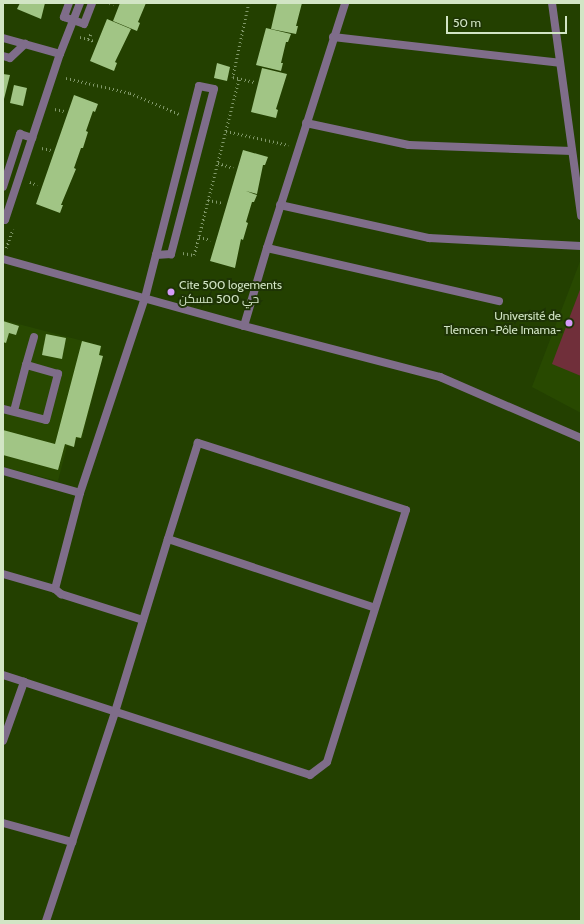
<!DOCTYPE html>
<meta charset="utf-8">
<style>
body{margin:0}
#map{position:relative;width:584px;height:924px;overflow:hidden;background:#234000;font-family:Cabin,Cairo,sans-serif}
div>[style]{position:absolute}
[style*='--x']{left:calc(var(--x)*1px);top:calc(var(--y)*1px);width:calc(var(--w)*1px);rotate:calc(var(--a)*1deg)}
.built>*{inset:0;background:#284900}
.green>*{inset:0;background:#702f3a}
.building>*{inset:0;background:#a1c585}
.path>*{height:2.5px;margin-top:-1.25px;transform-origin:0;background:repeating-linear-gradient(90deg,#809869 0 1px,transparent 0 4px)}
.street>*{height:8px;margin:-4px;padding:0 4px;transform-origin:4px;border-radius:4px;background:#7f6d8a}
.dots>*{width:11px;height:11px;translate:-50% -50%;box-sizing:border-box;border:2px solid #1e3405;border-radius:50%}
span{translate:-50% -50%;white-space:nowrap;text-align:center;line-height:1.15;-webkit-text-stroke:4px #1e3405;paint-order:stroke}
.poi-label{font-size:12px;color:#d2e5c5}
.left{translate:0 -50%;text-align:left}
.right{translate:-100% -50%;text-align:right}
.frame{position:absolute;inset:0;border:4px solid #d2e5c5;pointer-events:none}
.scale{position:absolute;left:446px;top:16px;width:121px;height:18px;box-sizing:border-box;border:2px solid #d2e5c5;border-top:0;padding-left:5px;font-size:12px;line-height:14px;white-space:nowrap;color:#d2e5c5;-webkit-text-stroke:3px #1e3405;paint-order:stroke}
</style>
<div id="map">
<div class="built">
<i style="clip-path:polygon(581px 259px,581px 413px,532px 387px)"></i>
<i style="clip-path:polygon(3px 320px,102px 346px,100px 355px,103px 356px,82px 439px,77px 438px,74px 447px,67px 446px,58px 481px,3px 467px)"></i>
</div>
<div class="green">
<i style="clip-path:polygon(581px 287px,581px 376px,552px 364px)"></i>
</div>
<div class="building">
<i style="clip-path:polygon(20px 3px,45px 3px,41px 19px,17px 9px)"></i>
<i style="clip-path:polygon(120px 3px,146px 3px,138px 22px,140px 23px,137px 31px,113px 21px)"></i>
<i style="clip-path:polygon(277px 3px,302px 3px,296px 26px,298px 26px,296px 34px,271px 29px)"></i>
<i style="clip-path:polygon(107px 19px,131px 29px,115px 62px,117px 63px,114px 71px,90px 61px)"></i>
<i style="clip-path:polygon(266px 28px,291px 34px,288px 42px,286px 42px,281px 63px,283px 63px,281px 71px,256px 65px)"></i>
<i style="clip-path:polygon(217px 63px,230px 67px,227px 81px,214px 78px)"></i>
<i style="clip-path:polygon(262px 68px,287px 74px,276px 109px,278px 110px,276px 118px,251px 112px)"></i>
<i style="clip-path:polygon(3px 74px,10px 75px,4px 99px,3px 99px)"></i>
<i style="clip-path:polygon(14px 85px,27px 88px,23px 106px,10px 103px)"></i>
<i style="clip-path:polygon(74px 95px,98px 104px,95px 112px,93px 111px,86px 131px,88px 132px,83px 148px,81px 148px,74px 168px,76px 169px,61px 205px,63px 205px,60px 213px,36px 204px)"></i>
<i style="clip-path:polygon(243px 150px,268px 157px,265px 165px,263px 165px,257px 194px,246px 191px,257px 195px,254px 202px,252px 202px,246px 222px,248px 223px,243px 240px,241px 239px,235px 268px,210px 261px)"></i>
<i style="clip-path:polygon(3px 321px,19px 326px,16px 335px,9px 333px,6px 343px,3px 342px)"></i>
<i style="clip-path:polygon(46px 334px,66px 338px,62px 359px,42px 355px)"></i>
<i style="clip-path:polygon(82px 341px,101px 346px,99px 355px,103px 356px,81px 438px,76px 437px,74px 447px,65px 444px,58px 470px,3px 455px,3px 430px,55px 444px)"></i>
</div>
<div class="path">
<i style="--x:110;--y:3;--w:4;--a:27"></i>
<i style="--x:249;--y:3;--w:76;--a:102.2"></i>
<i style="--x:233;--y:77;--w:22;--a:13"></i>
<i style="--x:80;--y:37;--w:8;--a:14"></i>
<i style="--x:88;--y:39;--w:7;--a:-63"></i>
<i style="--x:88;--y:39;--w:6;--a:18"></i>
<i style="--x:66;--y:78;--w:66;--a:13.2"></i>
<i style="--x:130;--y:93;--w:53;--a:23.2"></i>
<i style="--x:55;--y:109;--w:9;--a:13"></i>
<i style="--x:226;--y:131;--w:64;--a:12.7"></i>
<i style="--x:42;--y:148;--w:9;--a:13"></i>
<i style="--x:218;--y:163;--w:16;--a:18"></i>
<i style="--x:30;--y:182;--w:8;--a:23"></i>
<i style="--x:208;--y:200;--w:15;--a:11"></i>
<i style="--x:199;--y:237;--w:12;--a:14"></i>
<i style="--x:6;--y:248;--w:20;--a:-70"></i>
<i style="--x:183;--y:253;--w:11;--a:10"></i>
<i style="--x:194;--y:255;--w:182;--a:-75.7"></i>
</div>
<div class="street">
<i style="--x:69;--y:3;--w:15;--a:110"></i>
<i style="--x:64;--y:17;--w:21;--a:19"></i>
<i style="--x:84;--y:24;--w:22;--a:-69"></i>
<i style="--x:552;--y:3;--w:215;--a:82.2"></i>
<i style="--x:333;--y:37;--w:228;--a:6.5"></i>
<i style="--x:3;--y:38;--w:59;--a:15.7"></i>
<i style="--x:3;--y:56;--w:7;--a:16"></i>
<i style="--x:10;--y:58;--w:21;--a:-43"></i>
<i style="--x:306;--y:123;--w:105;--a:12.1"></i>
<i style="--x:409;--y:145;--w:163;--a:2.1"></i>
<i style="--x:3;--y:187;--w:56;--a:-72.2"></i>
<i style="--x:20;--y:134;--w:13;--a:18"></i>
<i style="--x:280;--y:205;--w:153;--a:12.5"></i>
<i style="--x:429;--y:238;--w:152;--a:3"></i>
<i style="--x:3;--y:219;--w:2;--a:27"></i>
<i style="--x:5;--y:220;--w:175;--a:-71.7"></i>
<i style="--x:60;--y:54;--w:55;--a:-68.6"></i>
<i style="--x:267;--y:248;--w:238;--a:12.9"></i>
<i style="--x:3;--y:259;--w:250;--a:15.5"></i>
<i style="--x:244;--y:326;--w:203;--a:14.6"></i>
<i style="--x:440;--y:377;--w:154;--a:23.4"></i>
<i style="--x:244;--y:326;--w:81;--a:-73.6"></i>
<i style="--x:267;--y:248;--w:257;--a:-72.3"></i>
<i style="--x:3;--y:409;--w:44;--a:14.3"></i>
<i style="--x:46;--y:420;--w:48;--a:-75.4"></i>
<i style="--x:58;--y:374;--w:33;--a:-164"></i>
<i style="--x:26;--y:365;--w:29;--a:-74"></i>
<i style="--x:14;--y:411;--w:48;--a:-75.4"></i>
<i style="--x:3;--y:471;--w:80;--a:15.9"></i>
<i style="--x:3;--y:574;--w:54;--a:16.1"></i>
<i style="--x:55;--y:589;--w:8;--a:40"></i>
<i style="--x:61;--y:594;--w:86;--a:17.6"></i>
<i style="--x:55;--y:589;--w:99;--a:-75.4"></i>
<i style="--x:80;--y:493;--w:206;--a:-71.6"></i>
<i style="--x:145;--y:298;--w:44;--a:-75.7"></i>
<i style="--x:156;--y:255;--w:174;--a:-75.7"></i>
<i style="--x:199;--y:86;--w:15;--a:11"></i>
<i style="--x:214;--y:89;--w:171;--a:104.6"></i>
<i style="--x:171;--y:254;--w:15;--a:176"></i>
<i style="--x:3;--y:675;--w:22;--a:18"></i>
<i style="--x:3;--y:741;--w:63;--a:-70.4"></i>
<i style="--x:24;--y:682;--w:301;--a:18"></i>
<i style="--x:310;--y:775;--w:21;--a:-37"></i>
<i style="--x:327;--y:762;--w:264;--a:-72.6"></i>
<i style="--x:406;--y:510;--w:219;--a:-162.1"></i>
<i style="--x:198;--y:443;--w:101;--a:107.4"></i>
<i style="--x:168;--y:539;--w:218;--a:18.4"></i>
<i style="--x:3;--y:823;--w:72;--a:15.4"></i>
<i style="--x:46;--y:921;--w:220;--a:-71.7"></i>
<i style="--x:115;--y:712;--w:181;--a:-73"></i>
</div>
<div class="dots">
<i style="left:171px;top:292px;background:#d69bfa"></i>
<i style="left:569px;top:323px;background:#d69bfa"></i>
</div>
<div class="poi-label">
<span class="left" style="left:179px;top:292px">Cite 500 logements<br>حي 500 مسكن</span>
<span class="right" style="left:561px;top:323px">Université de<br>Tlemcen -Pôle Imama-</span>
</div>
<div class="frame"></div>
<div class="scale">50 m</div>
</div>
